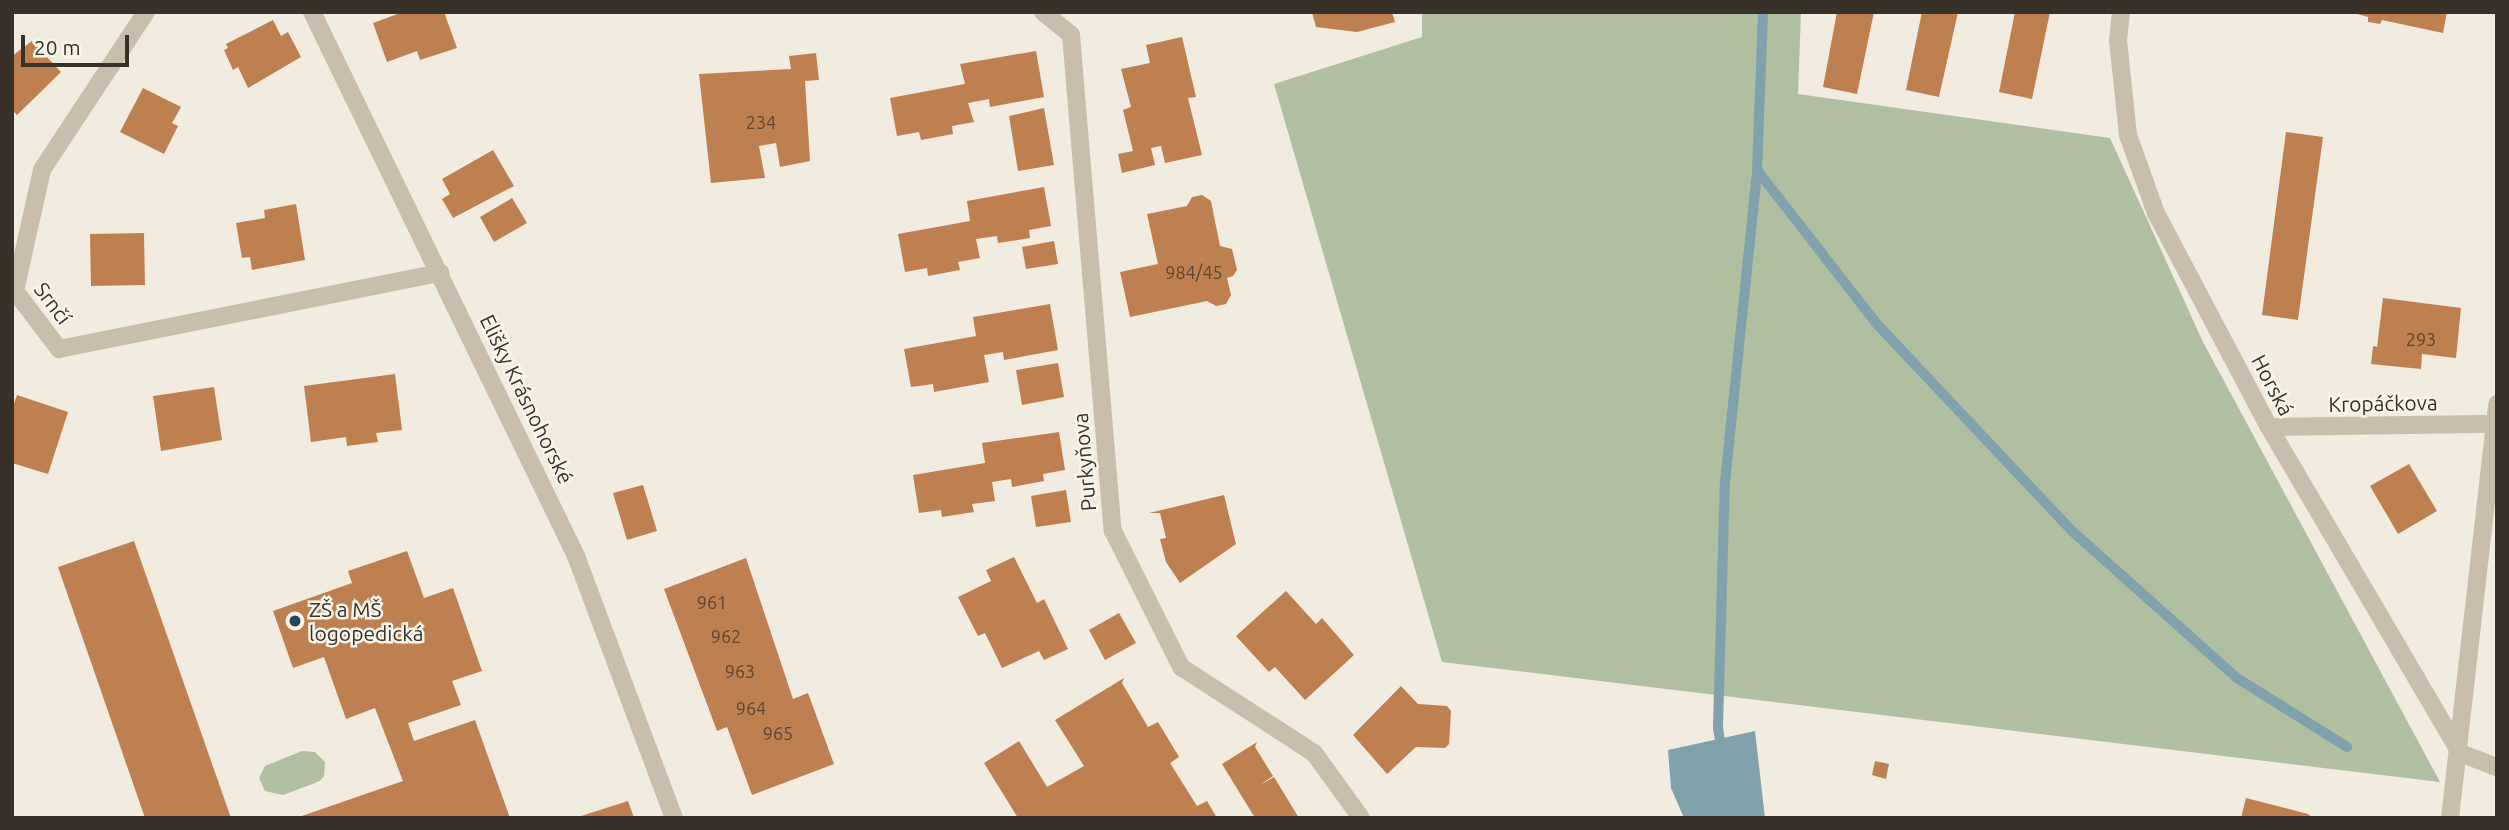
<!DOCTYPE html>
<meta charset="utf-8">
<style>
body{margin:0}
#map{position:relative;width:2509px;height:830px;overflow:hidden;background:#f1ecdf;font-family:Ubuntu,sans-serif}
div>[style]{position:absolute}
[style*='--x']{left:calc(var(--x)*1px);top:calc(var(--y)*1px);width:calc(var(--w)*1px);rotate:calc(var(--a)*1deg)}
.green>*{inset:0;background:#afbfa0}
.water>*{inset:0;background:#80a2ac}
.stream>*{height:10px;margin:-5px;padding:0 5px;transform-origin:5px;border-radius:5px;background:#80a2ac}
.building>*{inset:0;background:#be8050}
.minor>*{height:18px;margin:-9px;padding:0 9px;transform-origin:9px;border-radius:9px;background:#c9beab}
.dots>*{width:19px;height:19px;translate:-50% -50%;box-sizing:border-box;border:4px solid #f9f5eb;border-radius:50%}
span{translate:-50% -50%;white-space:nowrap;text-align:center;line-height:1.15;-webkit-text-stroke:5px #f9f5eb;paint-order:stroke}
.number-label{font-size:18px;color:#594534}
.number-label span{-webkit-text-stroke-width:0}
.street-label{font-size:21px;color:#37312a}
.poi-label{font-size:21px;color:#37312a}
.left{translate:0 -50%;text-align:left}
.frame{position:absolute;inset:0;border:14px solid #37312a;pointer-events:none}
.scale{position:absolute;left:21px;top:35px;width:108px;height:32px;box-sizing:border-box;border:4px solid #37312a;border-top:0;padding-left:9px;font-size:21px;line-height:24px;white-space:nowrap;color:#37312a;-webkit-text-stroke:5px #f9f5eb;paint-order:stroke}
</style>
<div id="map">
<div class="green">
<i style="clip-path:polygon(1422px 12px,1801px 12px,1798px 94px,2110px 138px,2203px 342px,2440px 782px,1442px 662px,1274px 84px,1422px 37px)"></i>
<i style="clip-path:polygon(302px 751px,315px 752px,325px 762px,324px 776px,320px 781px,283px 795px,265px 791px,259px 778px,265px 766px)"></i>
</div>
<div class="water">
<i style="clip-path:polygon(1755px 731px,1765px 818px,1684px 818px,1671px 788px,1668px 750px)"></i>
</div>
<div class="stream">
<i style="--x:1757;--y:170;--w:194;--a:52.1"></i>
<i style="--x:1876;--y:323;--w:286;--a:46.7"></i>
<i style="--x:2072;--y:531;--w:221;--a:41.7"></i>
<i style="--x:2237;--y:678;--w:130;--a:32.1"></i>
<i style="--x:1722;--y:753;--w:26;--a:-99"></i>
<i style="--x:1718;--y:727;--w:245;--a:-88.4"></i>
<i style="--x:1725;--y:482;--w:314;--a:-84.1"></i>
<i style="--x:1757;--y:170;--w:158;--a:-87.8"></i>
</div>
<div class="building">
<i style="clip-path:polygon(403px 12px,444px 12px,457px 48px,420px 60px,417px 51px,387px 62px,373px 23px)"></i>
<i style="clip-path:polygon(1312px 12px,1392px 12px,1395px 22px,1357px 32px,1316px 27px)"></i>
<i style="clip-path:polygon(1837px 12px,1874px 12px,1857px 94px,1823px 87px)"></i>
<i style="clip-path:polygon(1922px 12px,1958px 12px,1939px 97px,1906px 90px)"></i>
<i style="clip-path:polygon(2015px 12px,2050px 12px,2032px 99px,1999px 92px)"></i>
<i style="clip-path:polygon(2350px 12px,2447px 12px,2443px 33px,2382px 20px,2380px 24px,2368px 22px,2368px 17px)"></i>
<i style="clip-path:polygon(273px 20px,281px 36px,288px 32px,301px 57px,248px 88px,238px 67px,233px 70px,224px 50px,228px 48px,226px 44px)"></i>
<i style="clip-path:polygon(1182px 37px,1196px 97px,1188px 98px,1202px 155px,1165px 163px,1161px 146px,1151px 148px,1155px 165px,1122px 173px,1118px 154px,1133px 151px,1123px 110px,1131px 107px,1121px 69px,1150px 63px,1146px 45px)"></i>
<i style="clip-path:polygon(32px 41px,61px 72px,17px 115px,12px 110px,12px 56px)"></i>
<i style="clip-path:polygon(1036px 51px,1044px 97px,990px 107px,989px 99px,968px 103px,974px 122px,952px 126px,953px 134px,921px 140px,919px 132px,897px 136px,890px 98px,965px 84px,960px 64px)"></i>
<i style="clip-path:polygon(816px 53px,819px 80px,805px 81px,810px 161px,780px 167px,776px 143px,759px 146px,765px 178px,711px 183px,699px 74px,791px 69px,789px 56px)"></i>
<i style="clip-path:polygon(143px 88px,181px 107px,172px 123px,178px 126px,164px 154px,120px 132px)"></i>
<i style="clip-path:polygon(1044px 108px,1054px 165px,1018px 171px,1009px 116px)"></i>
<i style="clip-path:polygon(2286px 132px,2323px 137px,2298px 320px,2262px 315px)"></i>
<i style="clip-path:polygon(493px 150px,514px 186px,453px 218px,442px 199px,450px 194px,442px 179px)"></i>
<i style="clip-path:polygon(1044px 187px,1051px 226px,1029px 230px,1030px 238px,998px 243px,997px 236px,976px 239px,980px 258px,958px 262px,960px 270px,928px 276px,927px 268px,905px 272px,898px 234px,970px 221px,967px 201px)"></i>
<i style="clip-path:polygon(1202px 195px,1211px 201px,1220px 246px,1232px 249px,1237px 270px,1233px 276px,1227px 278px,1231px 295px,1226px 304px,1216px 306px,1207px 301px,1130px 317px,1120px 272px,1158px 264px,1147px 214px,1187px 206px,1192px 197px)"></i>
<i style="clip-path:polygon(512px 198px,527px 223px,494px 242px,480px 217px)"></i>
<i style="clip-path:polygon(296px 204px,305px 260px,252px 270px,250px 257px,242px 258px,236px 223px,265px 218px,264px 210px)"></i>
<i style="clip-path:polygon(144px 233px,145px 285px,91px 286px,90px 234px)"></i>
<i style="clip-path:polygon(1054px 241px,1058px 264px,1026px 269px,1022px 247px)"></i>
<i style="clip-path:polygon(2383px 298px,2461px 308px,2456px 358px,2422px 354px,2421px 369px,2371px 364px,2373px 346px,2377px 347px)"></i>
<i style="clip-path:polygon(1050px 304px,1058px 350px,1004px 360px,1003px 352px,984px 355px,989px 382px,934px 392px,933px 384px,911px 387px,904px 349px,976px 336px,973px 317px)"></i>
<i style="clip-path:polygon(1058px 363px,1064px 397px,1022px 405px,1016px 370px)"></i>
<i style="clip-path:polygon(395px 374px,402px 430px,376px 433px,378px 442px,347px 446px,346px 437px,311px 442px,304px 386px)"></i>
<i style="clip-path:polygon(214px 387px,222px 440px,161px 451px,153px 396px)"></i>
<i style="clip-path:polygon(17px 395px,68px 412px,48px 474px,12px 463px,12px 409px)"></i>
<i style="clip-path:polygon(1059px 432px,1065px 470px,1043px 474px,1044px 481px,1012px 487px,1011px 479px,992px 482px,995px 501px,972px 504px,974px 512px,942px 517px,941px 510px,919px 513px,913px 475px,985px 463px,982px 443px)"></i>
<i style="clip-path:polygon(2409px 464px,2437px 511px,2398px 534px,2370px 486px)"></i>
<i style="clip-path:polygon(643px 485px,657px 531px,627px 540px,613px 493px)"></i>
<i style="clip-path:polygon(1066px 490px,1071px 522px,1036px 527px,1031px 496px)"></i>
<i style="clip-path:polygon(1224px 495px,1236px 544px,1180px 583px,1166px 562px,1160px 539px,1166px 538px,1160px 513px,1149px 513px)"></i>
<i style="clip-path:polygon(134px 541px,231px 818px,145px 818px,58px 567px)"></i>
<i style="clip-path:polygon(407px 551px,424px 598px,453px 588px,482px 671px,452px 681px,461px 705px,408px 723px,414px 741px,475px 720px,510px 818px,296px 818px,403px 781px,375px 708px,346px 719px,324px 657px,293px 668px,273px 611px,352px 583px,348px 571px)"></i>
<i style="clip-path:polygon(1014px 557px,1037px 603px,1044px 599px,1068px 649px,1044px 660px,1039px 651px,1002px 668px,985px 633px,978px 636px,958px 597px,991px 581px,986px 570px)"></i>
<i style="clip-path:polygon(746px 558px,793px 699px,808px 693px,834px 764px,752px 795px,727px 727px,717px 731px,664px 589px)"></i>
<i style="clip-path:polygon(1286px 591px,1316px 624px,1322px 618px,1354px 655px,1305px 700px,1275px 667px,1269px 672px,1236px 636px)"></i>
<i style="clip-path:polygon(1119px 613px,1136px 643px,1105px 660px,1089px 630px)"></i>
<i style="clip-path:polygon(1124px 678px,1122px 683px,1148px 727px,1158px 722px,1179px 757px,1170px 763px,1197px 806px,1207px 801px,1217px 818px,1018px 818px,984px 763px,1019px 741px,1047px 787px,1084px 766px,1055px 720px)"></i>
<i style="clip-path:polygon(1401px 686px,1418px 704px,1447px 706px,1451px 711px,1449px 744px,1445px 748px,1416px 747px,1387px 774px,1353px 735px)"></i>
<i style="clip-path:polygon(1257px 742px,1255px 747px,1273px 776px,1260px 785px,1274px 777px,1299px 818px,1255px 818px,1222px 764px)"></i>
<i style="clip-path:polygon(1875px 761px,1889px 764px,1886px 779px,1872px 775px)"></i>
<i style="clip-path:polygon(2246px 798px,2308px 814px,2313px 818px,2241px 818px)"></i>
<i style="clip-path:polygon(628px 801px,634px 818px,578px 818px,578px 817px)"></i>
</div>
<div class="minor">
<i style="--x:146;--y:12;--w:189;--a:123.4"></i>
<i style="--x:42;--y:170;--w:124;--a:102.6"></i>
<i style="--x:15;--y:291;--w:73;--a:52.8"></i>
<i style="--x:59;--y:349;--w:389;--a:-11.3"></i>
<i style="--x:312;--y:12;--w:605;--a:64.11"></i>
<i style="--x:576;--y:556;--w:280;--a:69.5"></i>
<i style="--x:1043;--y:12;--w:36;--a:39"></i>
<i style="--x:1071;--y:35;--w:498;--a:85.2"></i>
<i style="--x:1113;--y:531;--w:152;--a:63.4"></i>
<i style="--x:1181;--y:667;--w:158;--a:32.9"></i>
<i style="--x:1314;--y:753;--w:80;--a:54.1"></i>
<i style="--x:2121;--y:12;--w:28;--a:96"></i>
<i style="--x:2118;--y:40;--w:96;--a:84"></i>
<i style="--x:2128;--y:135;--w:83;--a:70.3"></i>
<i style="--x:2156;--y:213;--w:242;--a:62.2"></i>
<i style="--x:2269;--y:427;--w:378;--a:59.6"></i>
<i style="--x:2269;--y:427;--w:228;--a:-0.8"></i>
<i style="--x:2460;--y:753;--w:40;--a:21"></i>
<i style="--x:2450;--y:818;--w:417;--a:-83.5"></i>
</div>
<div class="dots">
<i style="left:295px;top:621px;background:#224956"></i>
</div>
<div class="number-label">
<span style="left:761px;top:122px">234</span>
<span style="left:1194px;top:272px">984/45</span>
<span style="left:2421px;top:339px">293</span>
<span style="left:712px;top:602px">961</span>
<span style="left:726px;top:636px">962</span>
<span style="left:740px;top:671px">963</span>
<span style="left:751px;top:708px">964</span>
<span style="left:778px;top:733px">965</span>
</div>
<div class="street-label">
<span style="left:53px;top:303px;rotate:53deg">Srnčí</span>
<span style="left:2273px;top:385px;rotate:62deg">Horská</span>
<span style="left:527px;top:399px;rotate:64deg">Elišky Krásnohorské</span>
<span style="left:2383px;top:403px;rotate:-1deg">Kropáčkova</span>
<span style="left:1084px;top:462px;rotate:-95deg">Purkyňova</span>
</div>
<div class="poi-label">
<span class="left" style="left:309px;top:621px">ZŠ a MŠ<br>logopedická</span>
</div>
<div class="frame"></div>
<div class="scale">20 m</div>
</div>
